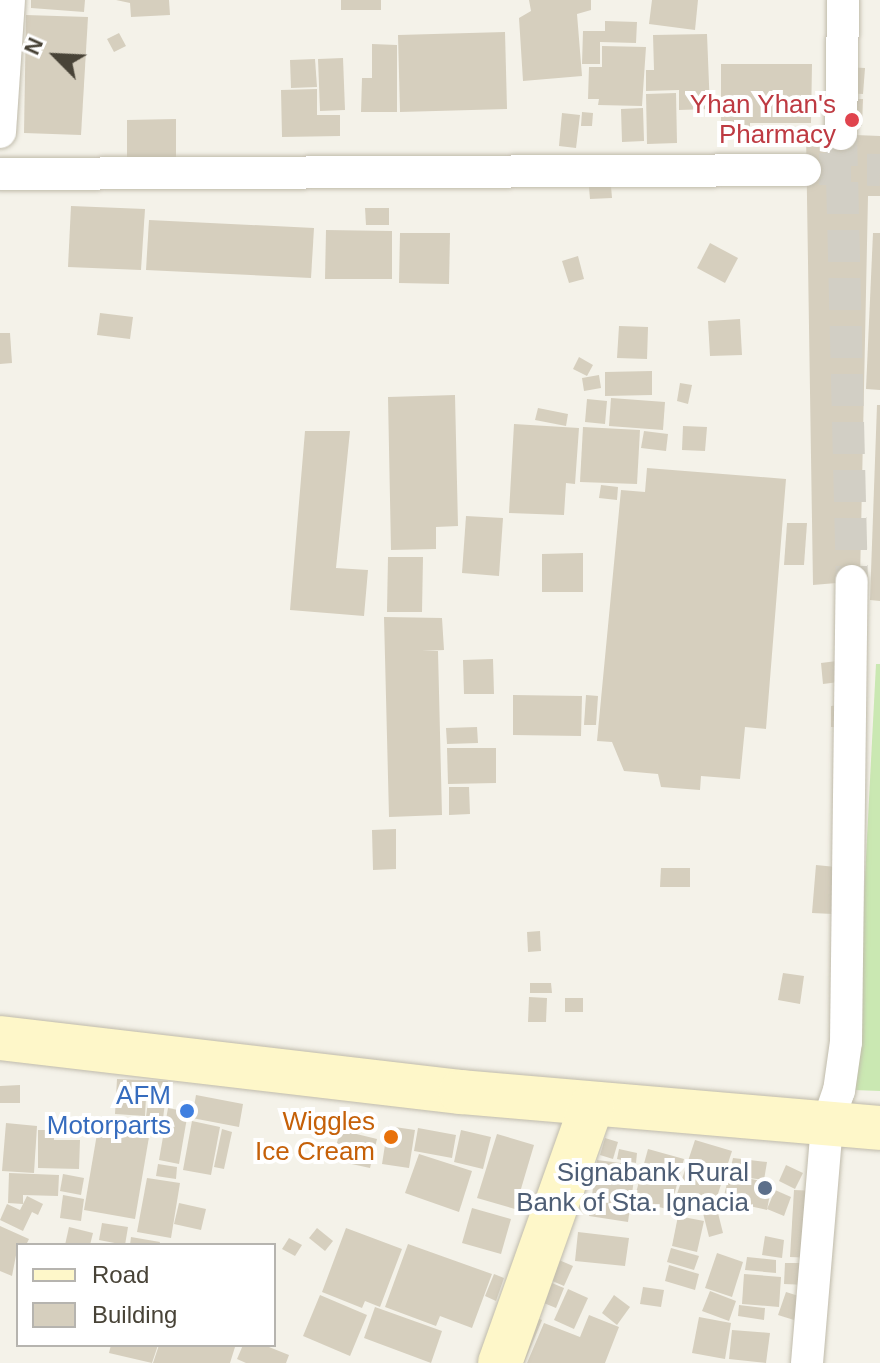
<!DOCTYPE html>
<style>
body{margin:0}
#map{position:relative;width:880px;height:1363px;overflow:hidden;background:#f4f2e9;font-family:Arial,sans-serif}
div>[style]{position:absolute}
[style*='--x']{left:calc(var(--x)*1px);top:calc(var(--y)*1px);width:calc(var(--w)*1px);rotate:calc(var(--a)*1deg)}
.green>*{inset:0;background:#cae8b2}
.building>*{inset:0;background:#d6cfbe}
.street-tunnel>*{height:32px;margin-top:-16px;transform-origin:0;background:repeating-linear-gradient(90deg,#d2cfc5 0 32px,transparent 0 48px)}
.roads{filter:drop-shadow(0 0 2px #c0bbab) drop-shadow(0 0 2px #c0bbab)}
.street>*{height:32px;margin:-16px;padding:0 16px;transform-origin:16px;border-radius:16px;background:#fff}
.secondary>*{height:44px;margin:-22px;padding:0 22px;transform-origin:22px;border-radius:22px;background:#fef7c9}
.dots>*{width:22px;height:22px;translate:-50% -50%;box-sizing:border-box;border:4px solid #fff;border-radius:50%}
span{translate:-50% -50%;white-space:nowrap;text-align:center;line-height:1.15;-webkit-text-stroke:8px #fff;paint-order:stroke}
.health-label{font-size:26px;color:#be3a42}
.right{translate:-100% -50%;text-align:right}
.shop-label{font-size:26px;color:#366cbe}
.food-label{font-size:26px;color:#c56008}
.service-label{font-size:26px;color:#4e5e75}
.legend{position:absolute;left:16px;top:1243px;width:260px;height:104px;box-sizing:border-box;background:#fff;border:2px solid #b6b4af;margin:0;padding:10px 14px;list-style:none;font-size:24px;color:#484337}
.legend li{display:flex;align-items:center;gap:16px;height:40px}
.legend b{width:40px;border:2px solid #b6b4af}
.north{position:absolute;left:16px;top:16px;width:80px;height:80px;-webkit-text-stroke:6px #fff;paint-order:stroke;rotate:294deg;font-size:22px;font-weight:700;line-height:32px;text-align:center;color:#484337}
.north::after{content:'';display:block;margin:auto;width:28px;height:36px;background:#484337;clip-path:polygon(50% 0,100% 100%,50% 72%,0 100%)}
</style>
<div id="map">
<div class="green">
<i style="clip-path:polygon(876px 664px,880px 664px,880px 1091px,854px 1090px)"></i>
</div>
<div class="building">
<i style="clip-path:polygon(31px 0,85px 0,84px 12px,31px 8px)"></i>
<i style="clip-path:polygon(116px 0,169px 0,170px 15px,131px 17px,130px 3px)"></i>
<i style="clip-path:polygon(341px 0,381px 0,381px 10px,341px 10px)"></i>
<i style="clip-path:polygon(529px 0,591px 0,591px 10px,577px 14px,582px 76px,523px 81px,519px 18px,531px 11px)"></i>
<i style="clip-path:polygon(652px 0,698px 0,695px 30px,649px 24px)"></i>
<i style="clip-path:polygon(26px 15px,88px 17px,81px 135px,24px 133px)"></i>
<i style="clip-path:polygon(605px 21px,637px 22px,636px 43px,600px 42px,600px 64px,582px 64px,583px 31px,605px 31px)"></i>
<i style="clip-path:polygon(505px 32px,507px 109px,400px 112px,398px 35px)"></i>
<i style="clip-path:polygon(119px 33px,126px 46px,114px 52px,107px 39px)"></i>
<i style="clip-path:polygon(707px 34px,710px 109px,679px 110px,679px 90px,646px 91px,646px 70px,654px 70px,653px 35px)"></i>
<i style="clip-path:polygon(372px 44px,397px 45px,397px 112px,361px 112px,362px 78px,372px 78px)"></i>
<i style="clip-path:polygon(602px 46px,646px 47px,642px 106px,598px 105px,599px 99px,588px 99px,589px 67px,602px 67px)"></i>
<i style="clip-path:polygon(343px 58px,345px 110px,320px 111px,318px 59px)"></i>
<i style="clip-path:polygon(315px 59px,317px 87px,291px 88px,290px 60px)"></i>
<i style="clip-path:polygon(721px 64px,812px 64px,811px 123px,750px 123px,750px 139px,721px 139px)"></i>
<i style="clip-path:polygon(844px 67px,865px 68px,863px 94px,843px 93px)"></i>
<i style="clip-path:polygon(317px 89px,317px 115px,340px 115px,340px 136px,282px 137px,281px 90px)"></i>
<i style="clip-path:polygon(676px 93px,677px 143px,647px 144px,646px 94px)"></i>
<i style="clip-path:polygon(844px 99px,863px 99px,862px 126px,843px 125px)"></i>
<i style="clip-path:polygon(643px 108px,644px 141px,622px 142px,621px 109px)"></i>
<i style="clip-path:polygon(582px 112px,593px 113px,592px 126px,581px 126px)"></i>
<i style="clip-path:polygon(562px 113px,580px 115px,576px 148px,559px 146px)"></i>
<i style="clip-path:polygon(176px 119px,176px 161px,127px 161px,127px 120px)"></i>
<i style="clip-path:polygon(806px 133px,880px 136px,880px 196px,868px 196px,860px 581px,813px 585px)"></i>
<i style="clip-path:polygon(611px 186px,612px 198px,590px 199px,589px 187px)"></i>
<i style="clip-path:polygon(71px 206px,145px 209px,141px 270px,68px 267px)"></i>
<i style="clip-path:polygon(365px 208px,389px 208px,389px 225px,366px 225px)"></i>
<i style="clip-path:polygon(149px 220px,314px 228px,311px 278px,146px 270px)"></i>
<i style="clip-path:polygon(326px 230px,392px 231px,392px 279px,325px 279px)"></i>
<i style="clip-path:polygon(400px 233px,450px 233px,449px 284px,399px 283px)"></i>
<i style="clip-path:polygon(873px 233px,880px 233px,880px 390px,866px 389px)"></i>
<i style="clip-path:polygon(710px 243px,738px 258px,725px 283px,697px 268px)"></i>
<i style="clip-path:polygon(578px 256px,584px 279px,569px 283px,562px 261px)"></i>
<i style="clip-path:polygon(100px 313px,133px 317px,130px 339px,97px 335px)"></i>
<i style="clip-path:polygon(740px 319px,742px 355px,710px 356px,708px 321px)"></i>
<i style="clip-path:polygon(619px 326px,648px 327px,647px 359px,617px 358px)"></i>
<i style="clip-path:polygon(0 333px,10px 333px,12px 363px,0 364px)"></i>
<i style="clip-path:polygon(579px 357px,593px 365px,587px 376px,573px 369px)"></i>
<i style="clip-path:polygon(652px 371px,652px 395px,605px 396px,605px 372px)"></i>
<i style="clip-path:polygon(599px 375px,601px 388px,584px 391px,582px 378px)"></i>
<i style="clip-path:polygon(680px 383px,692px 385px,688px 404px,677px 401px)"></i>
<i style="clip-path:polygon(455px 395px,458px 526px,436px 527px,436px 549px,391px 550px,388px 397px)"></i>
<i style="clip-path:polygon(611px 398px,665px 402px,663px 430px,609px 426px)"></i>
<i style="clip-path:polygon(587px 399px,607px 401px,605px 424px,585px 422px)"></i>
<i style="clip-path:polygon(877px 405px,880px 405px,880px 601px,870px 600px)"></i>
<i style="clip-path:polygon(538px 408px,568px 414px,566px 426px,535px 420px)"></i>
<i style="clip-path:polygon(514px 424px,579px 428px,575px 484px,566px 483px,564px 515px,509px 513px)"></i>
<i style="clip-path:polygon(683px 426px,707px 427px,705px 451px,682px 450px)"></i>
<i style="clip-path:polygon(583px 427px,640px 430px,637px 484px,580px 482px)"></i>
<i style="clip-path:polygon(305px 431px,350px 431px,336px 568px,368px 570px,364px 616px,290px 610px)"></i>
<i style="clip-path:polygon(644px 431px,668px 434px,666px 451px,641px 448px)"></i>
<i style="clip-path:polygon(647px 468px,786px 479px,766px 729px,745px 727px,740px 779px,701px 776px,700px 790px,661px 787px,658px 774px,624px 771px,612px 742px,597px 741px,621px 490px,645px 492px)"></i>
<i style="clip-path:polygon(601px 485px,618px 487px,617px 500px,599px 498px)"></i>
<i style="clip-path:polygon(466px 516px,503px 518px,499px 576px,462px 573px)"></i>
<i style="clip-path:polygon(787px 523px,807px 523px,804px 565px,784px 565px)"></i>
<i style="clip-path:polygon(583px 553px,583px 592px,542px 592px,542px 554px)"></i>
<i style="clip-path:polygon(388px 557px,423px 557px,422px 612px,387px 612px)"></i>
<i style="clip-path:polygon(384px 617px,442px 618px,444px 650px,422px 651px,438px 651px,442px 815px,389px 817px)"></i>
<i style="clip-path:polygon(493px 659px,494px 694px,464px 694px,463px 660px)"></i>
<i style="clip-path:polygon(837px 661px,839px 682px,823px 684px,821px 663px)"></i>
<i style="clip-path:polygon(513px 695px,582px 696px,581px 736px,513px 735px)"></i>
<i style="clip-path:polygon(586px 695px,598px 696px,596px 725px,584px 725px)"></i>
<i style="clip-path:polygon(842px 705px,843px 727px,831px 727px,831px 706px)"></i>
<i style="clip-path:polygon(477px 727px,478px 743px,447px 744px,446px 728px)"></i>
<i style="clip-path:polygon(447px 748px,496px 748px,496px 783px,448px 784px)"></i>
<i style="clip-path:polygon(449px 787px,469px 787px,470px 814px,449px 815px)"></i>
<i style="clip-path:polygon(396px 829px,396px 869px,373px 870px,372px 830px)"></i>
<i style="clip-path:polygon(816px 865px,836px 867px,833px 914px,812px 913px)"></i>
<i style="clip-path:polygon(661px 868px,690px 868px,690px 887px,660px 887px)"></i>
<i style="clip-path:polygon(540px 931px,541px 951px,528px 952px,527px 932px)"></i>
<i style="clip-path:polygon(783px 973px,804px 976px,800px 1004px,778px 1000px)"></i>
<i style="clip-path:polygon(530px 983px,551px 983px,552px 993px,530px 993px)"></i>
<i style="clip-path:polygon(529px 997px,547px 998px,546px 1022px,528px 1022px)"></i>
<i style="clip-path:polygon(565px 998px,583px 998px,583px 1012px,565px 1012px)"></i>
<i style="clip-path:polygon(117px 1079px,168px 1081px,167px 1099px,146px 1098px,145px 1116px,115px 1114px)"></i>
<i style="clip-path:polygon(20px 1085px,20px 1103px,0 1103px,0 1086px)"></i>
<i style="clip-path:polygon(196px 1095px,243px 1104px,239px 1127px,192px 1118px)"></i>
<i style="clip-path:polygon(148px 1101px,165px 1102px,163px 1119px,146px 1117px)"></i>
<i style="clip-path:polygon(168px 1108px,188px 1112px,179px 1164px,159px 1160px)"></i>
<i style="clip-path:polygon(344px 1117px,362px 1121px,360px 1133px,341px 1129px)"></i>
<i style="clip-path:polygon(192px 1121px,220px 1127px,211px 1175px,183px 1170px)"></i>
<i style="clip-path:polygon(6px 1123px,37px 1126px,34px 1173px,2px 1171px)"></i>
<i style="clip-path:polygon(388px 1126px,415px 1130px,409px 1168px,382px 1164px)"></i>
<i style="clip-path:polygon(98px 1128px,149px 1137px,135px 1219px,84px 1210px)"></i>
<i style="clip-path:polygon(418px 1128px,456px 1135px,452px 1158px,414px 1151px)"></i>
<i style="clip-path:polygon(222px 1129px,232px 1132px,224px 1169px,214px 1167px)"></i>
<i style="clip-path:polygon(38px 1130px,54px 1130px,54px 1140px,80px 1140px,79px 1169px,38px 1168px)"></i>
<i style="clip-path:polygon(340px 1130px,377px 1139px,370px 1168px,333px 1160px)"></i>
<i style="clip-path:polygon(461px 1130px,491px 1137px,483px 1169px,454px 1162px)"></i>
<i style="clip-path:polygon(497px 1134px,534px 1145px,515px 1209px,477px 1198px)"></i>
<i style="clip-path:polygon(605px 1138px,618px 1142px,613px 1159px,600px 1155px)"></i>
<i style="clip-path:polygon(695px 1140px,732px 1151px,714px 1206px,677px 1194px)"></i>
<i style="clip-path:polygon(619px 1149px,637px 1153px,636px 1163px,617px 1159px)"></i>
<i style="clip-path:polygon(648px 1149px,684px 1159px,670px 1210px,634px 1200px)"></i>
<i style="clip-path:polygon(419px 1154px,472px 1171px,459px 1212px,405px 1193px)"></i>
<i style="clip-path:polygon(733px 1158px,767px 1162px,764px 1180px,736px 1176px,772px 1183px,767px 1210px,723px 1200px)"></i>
<i style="clip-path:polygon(597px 1160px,636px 1165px,628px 1222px,589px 1216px)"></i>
<i style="clip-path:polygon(158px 1164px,177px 1167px,176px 1179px,156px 1176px)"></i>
<i style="clip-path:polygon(786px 1165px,803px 1173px,795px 1189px,779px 1181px)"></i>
<i style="clip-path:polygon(9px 1173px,59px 1175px,58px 1196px,23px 1195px,23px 1204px,8px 1203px)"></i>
<i style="clip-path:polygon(63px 1174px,84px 1178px,81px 1195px,60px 1191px)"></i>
<i style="clip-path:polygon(147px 1178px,180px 1183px,171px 1238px,137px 1232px)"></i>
<i style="clip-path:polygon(775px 1190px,791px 1197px,784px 1216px,767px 1209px)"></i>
<i style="clip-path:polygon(794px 1190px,817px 1191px,814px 1258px,790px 1257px)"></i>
<i style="clip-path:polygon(63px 1195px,84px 1199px,81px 1221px,60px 1218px)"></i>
<i style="clip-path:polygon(27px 1196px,43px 1204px,38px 1215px,32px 1212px,23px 1231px,0 1220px,7px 1204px,20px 1210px)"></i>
<i style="clip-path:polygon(179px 1203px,206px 1209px,201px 1230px,174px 1224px)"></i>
<i style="clip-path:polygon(472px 1208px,511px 1219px,501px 1254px,462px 1243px)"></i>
<i style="clip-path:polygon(717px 1209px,723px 1233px,709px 1237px,703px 1213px)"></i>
<i style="clip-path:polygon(678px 1216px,704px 1221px,697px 1252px,672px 1246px)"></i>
<i style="clip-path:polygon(102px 1223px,128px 1227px,125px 1245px,99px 1240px)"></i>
<i style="clip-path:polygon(0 1226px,29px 1239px,26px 1245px,18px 1245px,12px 1276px,0 1271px)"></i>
<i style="clip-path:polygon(69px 1227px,93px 1233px,90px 1245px,65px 1245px)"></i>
<i style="clip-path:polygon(317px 1228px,333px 1241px,325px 1251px,309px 1238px)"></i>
<i style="clip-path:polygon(346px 1228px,402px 1249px,380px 1307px,365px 1301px,362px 1308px,322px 1292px)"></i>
<i style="clip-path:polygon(578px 1232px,629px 1238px,625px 1266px,575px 1261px)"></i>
<i style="clip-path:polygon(765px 1236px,784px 1240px,782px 1258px,762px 1255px)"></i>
<i style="clip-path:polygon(131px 1237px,160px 1242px,159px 1245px,130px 1245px)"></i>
<i style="clip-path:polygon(289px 1238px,302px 1245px,295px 1256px,282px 1249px)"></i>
<i style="clip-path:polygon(408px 1244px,492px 1274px,472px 1328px,440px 1316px,436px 1326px,385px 1307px)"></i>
<i style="clip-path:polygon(671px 1248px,699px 1256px,694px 1270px,667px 1262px)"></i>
<i style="clip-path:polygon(717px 1253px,743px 1262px,732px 1297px,705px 1288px)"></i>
<i style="clip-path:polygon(747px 1257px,776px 1260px,776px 1273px,745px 1270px)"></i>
<i style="clip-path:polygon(559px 1260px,573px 1266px,564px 1286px,550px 1280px)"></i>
<i style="clip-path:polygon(785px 1263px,807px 1263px,806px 1285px,784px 1284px)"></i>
<i style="clip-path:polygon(669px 1265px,699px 1274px,695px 1290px,665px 1281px)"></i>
<i style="clip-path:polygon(494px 1274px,504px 1278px,496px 1301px,485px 1296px)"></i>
<i style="clip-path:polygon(744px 1274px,781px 1277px,779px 1307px,742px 1304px)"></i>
<i style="clip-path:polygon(547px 1281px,564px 1288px,556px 1308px,539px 1301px)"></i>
<i style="clip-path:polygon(643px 1287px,664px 1290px,661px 1307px,640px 1304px)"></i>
<i style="clip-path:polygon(568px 1289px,588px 1298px,574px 1329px,554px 1320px)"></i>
<i style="clip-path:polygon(710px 1291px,736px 1301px,729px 1321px,702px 1311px)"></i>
<i style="clip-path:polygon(786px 1292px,802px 1297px,794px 1320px,778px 1315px)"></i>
<i style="clip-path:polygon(320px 1295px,367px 1315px,350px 1356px,303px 1336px)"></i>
<i style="clip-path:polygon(614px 1295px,630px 1307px,617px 1325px,602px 1313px)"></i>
<i style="clip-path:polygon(739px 1305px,765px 1308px,764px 1320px,738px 1316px)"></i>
<i style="clip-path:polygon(375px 1307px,442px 1331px,431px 1363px,364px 1338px)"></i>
<i style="clip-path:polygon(589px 1315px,619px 1327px,605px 1363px,527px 1363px,544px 1323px,580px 1337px)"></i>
<i style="clip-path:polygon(532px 1316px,542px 1320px,524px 1363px,518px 1363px)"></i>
<i style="clip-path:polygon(699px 1317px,731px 1323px,725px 1359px,692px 1353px)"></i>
<i style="clip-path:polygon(732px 1330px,770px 1333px,766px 1363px,729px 1359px)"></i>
<i style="clip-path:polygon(111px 1345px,158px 1345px,152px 1363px,109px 1353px)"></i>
<i style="clip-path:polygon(159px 1345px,229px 1345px,235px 1347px,230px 1363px,153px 1363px)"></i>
<i style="clip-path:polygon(243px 1345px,264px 1345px,289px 1355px,286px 1363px,246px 1363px,237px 1359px)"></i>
</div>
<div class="street-tunnel">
<i style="--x:841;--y:134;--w:447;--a:88.6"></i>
<i style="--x:819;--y:169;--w:61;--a:0.9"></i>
</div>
<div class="roads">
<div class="street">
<i style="--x:0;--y:132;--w:132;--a:-86.1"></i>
<i style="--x:841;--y:134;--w:134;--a:-89.1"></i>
<i style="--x:0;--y:174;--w:805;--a:-0.28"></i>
<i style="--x:807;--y:1363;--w:239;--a:-85.2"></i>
<i style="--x:827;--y:1125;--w:36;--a:-71"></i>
<i style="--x:839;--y:1091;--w:49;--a:-81.9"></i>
<i style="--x:846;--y:1042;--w:461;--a:-89.3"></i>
</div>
<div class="secondary">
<i style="--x:0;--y:1038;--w:464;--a:6.7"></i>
<i style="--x:461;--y:1092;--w:421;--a:4.9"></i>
<i style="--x:500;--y:1363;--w:274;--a:-70.4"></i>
</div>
</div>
<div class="dots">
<i style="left:852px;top:120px;background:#e0444e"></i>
<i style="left:187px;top:1111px;background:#3f7fe0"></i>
<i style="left:391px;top:1137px;background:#e8710a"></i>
<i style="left:765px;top:1188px;background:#5c6f8a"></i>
</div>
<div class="health-label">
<span class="right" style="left:836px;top:120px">Yhan Yhan's<br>Pharmacy</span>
</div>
<div class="shop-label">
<span class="right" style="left:171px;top:1111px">AFM<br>Motorparts</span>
</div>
<div class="food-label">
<span class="right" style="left:375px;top:1137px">Wiggles<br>Ice Cream</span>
</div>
<div class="service-label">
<span class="right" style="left:749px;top:1188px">Signabank Rural<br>Bank of Sta. Ignacia</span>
</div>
<ul class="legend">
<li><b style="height:10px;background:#fef7c9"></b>Road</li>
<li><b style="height:22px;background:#d6cfbe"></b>Building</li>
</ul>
<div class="north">N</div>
</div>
